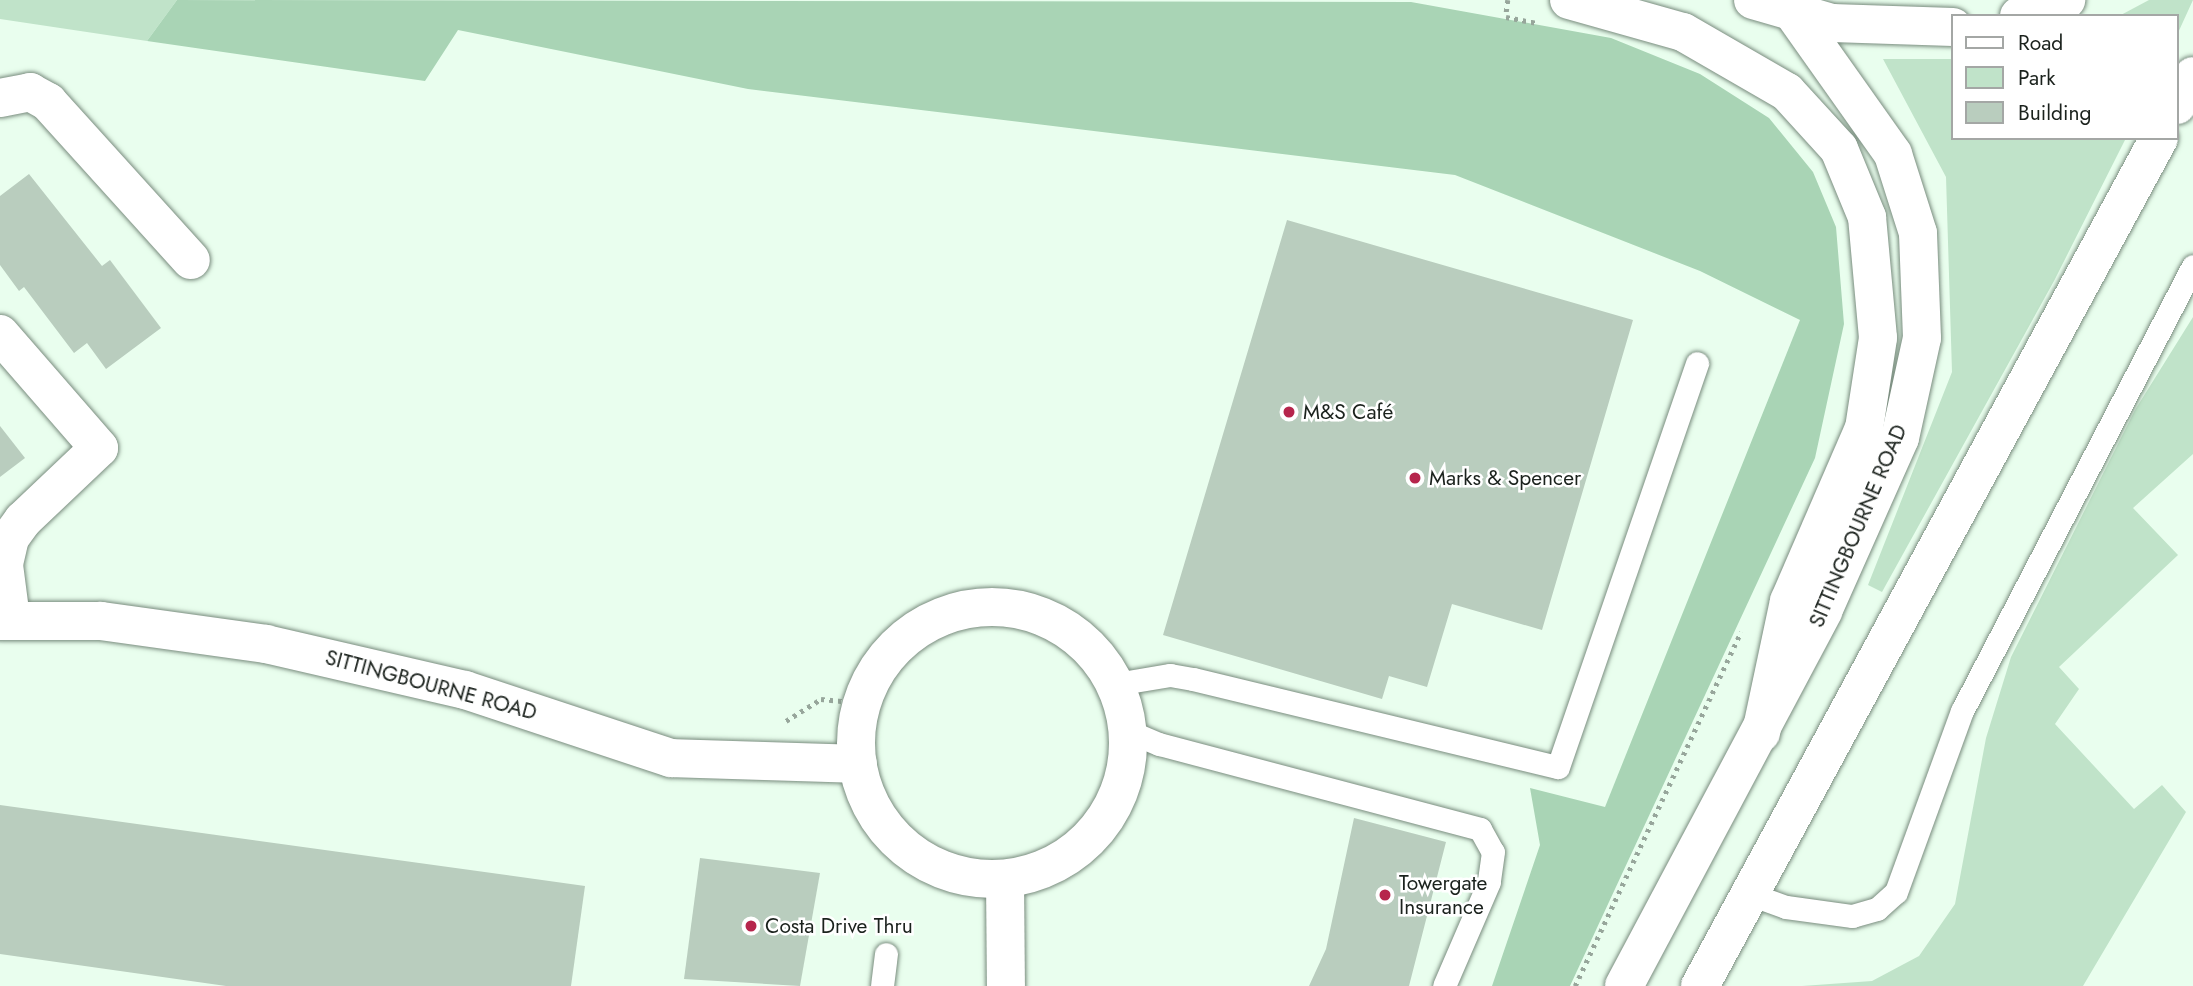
<!DOCTYPE html>
<meta charset="utf-8">
<style>
body{margin:0}
#map{position:relative;width:2193px;height:986px;overflow:hidden;background:#e9feee;font-family:Jost,sans-serif}
div>[style]{position:absolute}
[style*='--x']{left:calc(var(--x)*1px);top:calc(var(--y)*1px);width:calc(var(--w)*1px);rotate:calc(var(--a)*1deg)}
.green>*{inset:0;background:#c0e3c9}
.forest>*{inset:0;background:#a9d4b5}
.building>*{inset:0;background:#b9cdbe}
.path>*{height:4.5px;margin-top:-2.25px;transform-origin:0;background:repeating-linear-gradient(90deg,#97a69b 0 3.5px,transparent 0 8.5px)}
.roads{filter:drop-shadow(0 0 2px #798c7e) drop-shadow(0 0 2px #798c7e)}
.service>*{height:23px;margin:-11.5px;padding:0 11.5px;transform-origin:11.5px;border-radius:11.5px;background:#fff}
.minor>*{height:38px;margin:-19px;padding:0 19px;transform-origin:19px;border-radius:19px;background:#fff}
.minor>.ring{margin:-19px;padding:0;box-sizing:content-box;background:none;border:38px solid #fff;border-radius:50%}
.trunk>*{height:38px;margin:-19px;padding:0 19px;transform-origin:19px;border-radius:19px;background:#fff}
.motorway>*{height:38px;margin:-19px;padding:0 19px;transform-origin:19px;border-radius:19px;background:#fff}
.dots>*{width:19px;height:19px;translate:-50% -50%;box-sizing:border-box;border:4px solid #fff;border-radius:50%}
span{translate:-50% -50%;white-space:nowrap;text-align:center;line-height:1.15;-webkit-text-stroke:5px #fff;paint-order:stroke}
.poi-label{font-size:21px;color:#1b221d}
.left{translate:0 -50%;text-align:left}
.street-label{font-size:21px;color:#1b221d}
.legend{position:absolute;left:1951px;top:14px;width:228px;height:126px;box-sizing:border-box;background:#fff;border:2px solid #a4a7a5;margin:0;padding:9px 12px;list-style:none;font-size:21px;color:#1b221d}
.legend li{display:flex;align-items:center;gap:14px;height:35px}
.legend b{width:35px;border:2px solid #a4a7a5}
</style>
<div id="map">
<div class="green">
<i style="clip-path:polygon(0 0,177px 0,147px 41px,0 19px)"></i>
<i style="clip-path:polygon(2149px 0,2193px 0,2177px 35px,2177px 16px,2119px 16px)"></i>
<i style="clip-path:polygon(1883px 59px,1953px 59px,1953px 138px,2126px 138px,2054px 281px,1882px 592px,1868px 585px,1952px 372px,1946px 177px)"></i>
<i style="clip-path:polygon(2193px 317px,2193px 454px,2133px 508px,2178px 555px,2059px 667px,2079px 689px,2055px 724px,2134px 809px,2162px 785px,2186px 812px,2083px 986px,1802px 986px,1872px 981px,1919px 956px,1955px 904px,1986px 738px,2011px 657px,2135px 410px)"></i>
</div>
<div class="forest">
<i style="clip-path:polygon(177px 0,1411px 2px,1611px 38px,1700px 74px,1769px 118px,1813px 172px,1836px 227px,1844px 324px,1815px 458px,1570px 986px,1492px 986px,1540px 845px,1530px 788px,1605px 807px,1800px 320px,1700px 271px,1455px 175px,748px 89px,458px 30px,425px 81px,147px 41px)"></i>
</div>
<div class="building">
<i style="clip-path:polygon(29px 174px,102px 266px,110px 260px,161px 328px,106px 369px,87px 343px,74px 353px,24px 287px,19px 291px,0 265px,0 196px)"></i>
<i style="clip-path:polygon(1287px 220px,1633px 320px,1542px 630px,1452px 604px,1427px 687px,1389px 676px,1382px 699px,1163px 635px)"></i>
<i style="clip-path:polygon(0 426px,25px 458px,0 477px)"></i>
<i style="clip-path:polygon(0 805px,585px 886px,571px 986px,226px 986px,0 954px)"></i>
<i style="clip-path:polygon(1354px 818px,1446px 842px,1409px 986px,1309px 986px,1326px 949px)"></i>
<i style="clip-path:polygon(700px 858px,820px 873px,800px 986px,684px 979px)"></i>
</div>
<div class="path">
<i style="--x:1508;--y:0;--w:17;--a:97"></i>
<i style="--x:1506;--y:17;--w:33;--a:11"></i>
<i style="--x:786;--y:721;--w:41;--a:-32.2"></i>
<i style="--x:821;--y:699;--w:41;--a:5.6"></i>
<i style="--x:1575;--y:986;--w:391;--a:-64.9"></i>
</div>
<div class="roads">
<div class="service">
<i style="--x:1116;--y:684;--w:55;--a:-9.5"></i>
<i style="--x:1170;--y:675;--w:23;--a:10"></i>
<i style="--x:1193;--y:679;--w:375;--a:13.6"></i>
<i style="--x:1558;--y:767;--w:427;--a:-71"></i>
<i style="--x:1128;--y:731;--w:34;--a:23"></i>
<i style="--x:1159;--y:744;--w:332;--a:14.8"></i>
<i style="--x:1480;--y:829;--w:26;--a:61"></i>
<i style="--x:1493;--y:852;--w:30;--a:98"></i>
<i style="--x:1489;--y:882;--w:113;--a:113.4"></i>
<i style="--x:1750;--y:894;--w:38;--a:20"></i>
<i style="--x:1786;--y:907;--w:67;--a:7.8"></i>
<i style="--x:1852;--y:916;--w:26;--a:-16"></i>
<i style="--x:1877;--y:909;--w:25;--a:-42"></i>
<i style="--x:1896;--y:892;--w:193;--a:-70"></i>
<i style="--x:1962;--y:711;--w:501;--a:-62.57"></i>
<i style="--x:882;--y:986;--w:32;--a:-83"></i>
</div>
<div class="minor">
<i style="--x:0;--y:98;--w:31;--a:-11"></i>
<i style="--x:30;--y:92;--w:21;--a:29"></i>
<i style="--x:48;--y:102;--w:213;--a:47.9"></i>
<i style="--x:0;--y:334;--w:151;--a:49"></i>
<i style="--x:99;--y:448;--w:105;--a:136.5"></i>
<i style="--x:23;--y:520;--w:22;--a:126"></i>
<i style="--x:10;--y:538;--w:28;--a:103"></i>
<i style="--x:4;--y:565;--w:54;--a:82.6"></i>
<i class="ring" style="left:856px;top:607px;width:234px;height:234px"></i>
<i style="--x:0;--y:621;--w:101;--a:0"></i>
<i style="--x:101;--y:621;--w:167;--a:7.9"></i>
<i style="--x:266;--y:644;--w:204;--a:13"></i>
<i style="--x:465;--y:690;--w:217;--a:18.3"></i>
<i style="--x:671;--y:758;--w:187;--a:1.8"></i>
<i style="--x:1005;--y:879;--w:107;--a:89.5"></i>
</div>
<div class="trunk">
<i style="--x:1753;--y:0;--w:82;--a:16.2"></i>
<i style="--x:1832;--y:23;--w:121;--a:1.9"></i>
<i style="--x:2019;--y:16;--w:50;--a:-18.8"></i>
<i style="--x:2177;--y:105;--w:33;--a:-61"></i>
<i style="--x:1624;--y:986;--w:425;--a:-62"></i>
<i style="--x:1823;--y:611;--w:189;--a:-66"></i>
<i style="--x:1900;--y:438;--w:102;--a:-77.6"></i>
<i style="--x:1922;--y:338;--w:105;--a:-92.2"></i>
<i style="--x:1918;--y:233;--w:83;--a:-107.6"></i>
<i style="--x:1893;--y:154;--w:171;--a:-125.3"></i>
<i style="--x:1700;--y:986;--w:964;--a:-61.57"></i>
</div>
<div class="motorway">
<i style="--x:1569;--y:0;--w:118;--a:15.7"></i>
<i style="--x:1683;--y:32;--w:120;--a:30"></i>
<i style="--x:1787;--y:92;--w:77;--a:47.6"></i>
<i style="--x:1839;--y:149;--w:74;--a:67.6"></i>
<i style="--x:1867;--y:217;--w:121;--a:84.8"></i>
<i style="--x:1878;--y:338;--w:91;--a:98.8"></i>
<i style="--x:1864;--y:428;--w:189;--a:113.4"></i>
<i style="--x:1789;--y:601;--w:135;--a:102"></i>
</div>
</div>
<div class="dots">
<i style="left:1289px;top:412px;background:#b6254c"></i>
<i style="left:1415px;top:478px;background:#b6254c"></i>
<i style="left:1385px;top:895px;background:#b6254c"></i>
<i style="left:751px;top:926px;background:#b6254c"></i>
</div>
<div class="poi-label">
<span class="left" style="left:1303px;top:412px">M&amp;S Café</span>
<span class="left" style="left:1429px;top:478px">Marks &amp; Spencer</span>
<span class="left" style="left:1399px;top:895px">Towergate<br>Insurance</span>
<span class="left" style="left:765px;top:926px">Costa Drive Thru</span>
</div>
<div class="street-label">
<span style="left:1858px;top:526px;rotate:-67deg">SITTINGBOURNE ROAD</span>
<span style="left:431px;top:685px;rotate:15deg">SITTINGBOURNE ROAD</span>
</div>
<ul class="legend">
<li><b style="height:9px;background:#fff"></b>Road</li>
<li><b style="height:19px;background:#c0e3c9"></b>Park</li>
<li><b style="height:19px;background:#b9cdbe"></b>Building</li>
</ul>
</div>
